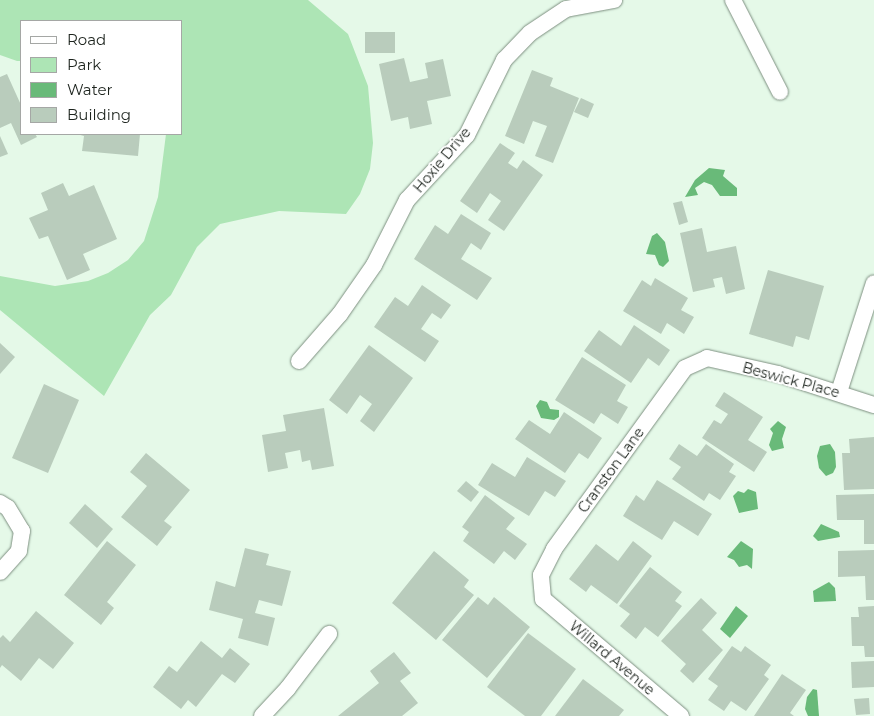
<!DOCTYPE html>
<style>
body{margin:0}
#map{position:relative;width:874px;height:716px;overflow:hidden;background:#e5f9e8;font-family:Montserrat,sans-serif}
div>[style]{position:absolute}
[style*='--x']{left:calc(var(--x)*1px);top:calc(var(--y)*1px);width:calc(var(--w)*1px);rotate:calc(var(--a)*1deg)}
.green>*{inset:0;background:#ade5b5}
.water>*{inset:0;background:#69ba79}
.building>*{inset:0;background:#b9ccbc}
.roads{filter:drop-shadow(0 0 1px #7d8f80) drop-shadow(0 0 1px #7d8f80)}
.minor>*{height:16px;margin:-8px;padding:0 8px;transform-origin:8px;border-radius:8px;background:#fff}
span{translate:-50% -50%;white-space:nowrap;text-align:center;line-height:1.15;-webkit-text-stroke:4px #fff;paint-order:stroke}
.street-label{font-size:14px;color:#1d241e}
.legend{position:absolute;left:20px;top:20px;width:162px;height:115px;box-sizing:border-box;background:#fff;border:1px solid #a5a7a5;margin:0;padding:6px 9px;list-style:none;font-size:15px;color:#1d241e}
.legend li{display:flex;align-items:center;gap:10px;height:25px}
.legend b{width:25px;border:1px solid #a5a7a5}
</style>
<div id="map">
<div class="green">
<i style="clip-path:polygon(0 0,308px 0,348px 34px,368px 86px,373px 143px,370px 169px,360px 194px,346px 214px,279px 211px,220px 224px,197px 247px,171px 295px,150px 315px,104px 396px,0 310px,0 276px,55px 286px,88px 281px,108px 273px,128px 260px,144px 241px,158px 197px,166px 134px,181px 134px,181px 21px,21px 21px,21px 61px,17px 61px,0 55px)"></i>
</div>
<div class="water">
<i style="clip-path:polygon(709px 168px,725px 170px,723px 176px,737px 188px,737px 196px,720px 196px,712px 185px,704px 182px,695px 188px,698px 195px,685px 197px,695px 180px)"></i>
<i style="clip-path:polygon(657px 233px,665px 242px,669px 261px,663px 267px,659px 265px,655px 255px,646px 254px,652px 236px)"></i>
<i style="clip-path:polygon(540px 400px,547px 402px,550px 409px,559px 410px,559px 417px,554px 420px,541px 418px,536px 406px)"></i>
<i style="clip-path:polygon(778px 421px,786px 427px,782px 439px,784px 448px,772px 451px,769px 445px,773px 433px,770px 429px)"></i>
<i style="clip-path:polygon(830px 444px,835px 452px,836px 467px,833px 473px,826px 476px,819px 468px,817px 456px,820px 446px)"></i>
<i style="clip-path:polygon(748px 489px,756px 492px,758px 509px,739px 513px,733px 496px,738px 491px,744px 493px)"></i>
<i style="clip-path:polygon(821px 524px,839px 532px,840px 537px,818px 541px,813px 536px)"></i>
<i style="clip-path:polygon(741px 541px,753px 549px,752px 569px,747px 565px,739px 567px,734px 560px,727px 557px)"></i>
<i style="clip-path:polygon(829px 582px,835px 588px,836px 601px,814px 602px,813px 591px)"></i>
<i style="clip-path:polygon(736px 606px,748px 616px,730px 638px,720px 629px)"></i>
<i style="clip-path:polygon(813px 689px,817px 690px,819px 716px,808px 716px,805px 709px,807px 697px)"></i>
</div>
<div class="building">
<i style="clip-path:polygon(365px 32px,395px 32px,395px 53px,365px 53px)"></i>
<i style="clip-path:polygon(404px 58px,410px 82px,428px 78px,425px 63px,443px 59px,451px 96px,427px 101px,432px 124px,410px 129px,408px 117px,391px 121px,379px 64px)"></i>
<i style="clip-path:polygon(532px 70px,553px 78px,550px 86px,579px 98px,553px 163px,535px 156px,547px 126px,533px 121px,524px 144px,505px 136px)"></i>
<i style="clip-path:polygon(7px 74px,21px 105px,21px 134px,35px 134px,37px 137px,21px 145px,11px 123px,0 128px,0 77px)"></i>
<i style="clip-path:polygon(581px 98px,594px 104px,588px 118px,574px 112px)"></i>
<i style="clip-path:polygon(77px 134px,140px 134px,138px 156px,82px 151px,84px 136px)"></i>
<i style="clip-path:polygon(0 136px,8px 154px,0 157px)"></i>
<i style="clip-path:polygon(500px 143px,515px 153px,508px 163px,517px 169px,523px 160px,543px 175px,504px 231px,488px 220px,501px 201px,490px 193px,477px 213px,460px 201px)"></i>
<i style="clip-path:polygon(63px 183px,69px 196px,94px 185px,117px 239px,83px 254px,90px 270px,67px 280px,48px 236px,39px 239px,29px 218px,48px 210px,41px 193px)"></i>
<i style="clip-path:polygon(682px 201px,688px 222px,679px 225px,673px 203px)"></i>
<i style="clip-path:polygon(461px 214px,491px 233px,481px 250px,471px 243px,461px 259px,492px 278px,477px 300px,414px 259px,435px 225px,448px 234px)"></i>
<i style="clip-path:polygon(702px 228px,707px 252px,736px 246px,745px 289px,726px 294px,722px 277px,713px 279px,715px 287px,693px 292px,680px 233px)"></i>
<i style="clip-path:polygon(768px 270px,824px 286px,809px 340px,796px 336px,793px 347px,749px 334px)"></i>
<i style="clip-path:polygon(655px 278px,688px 298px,681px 310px,694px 317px,684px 334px,667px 323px,661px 334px,623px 311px,642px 280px,651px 286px)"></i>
<i style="clip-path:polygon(422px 285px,451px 305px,441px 319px,432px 313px,421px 329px,439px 341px,425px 362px,374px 327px,395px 297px,408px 306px)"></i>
<i style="clip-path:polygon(634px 325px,670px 350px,659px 366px,648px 358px,631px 383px,584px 351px,599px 330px,621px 346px)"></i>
<i style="clip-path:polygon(0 343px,15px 357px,0 374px)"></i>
<i style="clip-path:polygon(369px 345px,413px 378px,374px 432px,360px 421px,372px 404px,360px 395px,347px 414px,329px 400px)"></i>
<i style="clip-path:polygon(582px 357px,626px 385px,617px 401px,628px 407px,618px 424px,601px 413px,594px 424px,555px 400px)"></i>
<i style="clip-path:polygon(44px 384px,79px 400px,48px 473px,12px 458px)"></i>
<i style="clip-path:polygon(724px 392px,763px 417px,748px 440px,767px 452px,754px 472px,702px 438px,714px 420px,721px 424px,728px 414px,715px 406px)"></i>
<i style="clip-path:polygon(324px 408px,334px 466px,312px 470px,310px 460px,302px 462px,300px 450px,285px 453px,288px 468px,268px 472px,262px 435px,286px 431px,283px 415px)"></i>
<i style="clip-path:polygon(564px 412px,602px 438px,588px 459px,579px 453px,565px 473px,515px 439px,529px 420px,550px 434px)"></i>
<i style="clip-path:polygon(874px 437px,874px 489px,844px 490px,842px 453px,850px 453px,849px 439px)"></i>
<i style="clip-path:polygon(679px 444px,697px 456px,706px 444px,734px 464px,729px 472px,736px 476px,720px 500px,709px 493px,704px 501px,672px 479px,681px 467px,669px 459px)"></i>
<i style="clip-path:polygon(146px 453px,190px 490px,164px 521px,172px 527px,157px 546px,121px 517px,147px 486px,130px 472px)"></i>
<i style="clip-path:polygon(527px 457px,566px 481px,555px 497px,545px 491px,529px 516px,478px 485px,492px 463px,515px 477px)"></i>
<i style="clip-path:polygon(657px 480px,712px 514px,698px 536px,674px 521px,662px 540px,623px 516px,636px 495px,644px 501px)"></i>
<i style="clip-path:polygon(466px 481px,479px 492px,471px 502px,457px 491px)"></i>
<i style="clip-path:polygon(874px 494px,874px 544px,864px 544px,864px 520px,837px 520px,836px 495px)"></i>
<i style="clip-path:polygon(485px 495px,515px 518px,506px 529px,527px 544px,515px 560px,504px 551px,494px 564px,463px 541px,469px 532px,462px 527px)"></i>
<i style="clip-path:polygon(85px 504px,113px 529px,97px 548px,69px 523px)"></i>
<i style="clip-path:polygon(107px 541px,136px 565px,107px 602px,114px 608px,101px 625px,64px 595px)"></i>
<i style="clip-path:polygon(633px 541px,652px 556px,617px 604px,591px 585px,586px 592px,569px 579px,596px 544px,618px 561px)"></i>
<i style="clip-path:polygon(245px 548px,269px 554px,266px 565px,291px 571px,282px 606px,259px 600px,255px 613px,275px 618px,268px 646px,238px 638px,243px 619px,209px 610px,216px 581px,235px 587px)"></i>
<i style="clip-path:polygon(874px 550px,874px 600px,866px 600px,865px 576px,838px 577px,838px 551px)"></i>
<i style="clip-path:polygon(434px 551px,469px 580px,464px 587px,474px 595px,436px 640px,392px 603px)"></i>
<i style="clip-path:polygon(650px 567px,682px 592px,675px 601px,682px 606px,658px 637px,645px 627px,636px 639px,620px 626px,630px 614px,619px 606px)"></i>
<i style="clip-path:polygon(478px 597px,488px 605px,494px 597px,530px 627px,487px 678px,442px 640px)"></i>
<i style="clip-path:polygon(701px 598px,717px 613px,702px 630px,723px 650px,693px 683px,680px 671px,686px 664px,661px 641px)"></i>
<i style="clip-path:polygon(874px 606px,874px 657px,865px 657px,864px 646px,852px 646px,851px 617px,859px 617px,858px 607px)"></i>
<i style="clip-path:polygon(36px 611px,74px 643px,53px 669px,39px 658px,21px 681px,2px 665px,0 668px,0 638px,3px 635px,10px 642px)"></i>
<i style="clip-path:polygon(528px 633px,576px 669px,541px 716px,525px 716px,487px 687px)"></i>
<i style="clip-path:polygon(201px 641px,222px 658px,230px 648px,250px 664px,235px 683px,222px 674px,196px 707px,188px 700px,181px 709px,153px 687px,169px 666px,177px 672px)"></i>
<i style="clip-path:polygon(732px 646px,741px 652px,745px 646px,771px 665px,764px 675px,769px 679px,746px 711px,731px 701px,724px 711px,708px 700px,718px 686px,708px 679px)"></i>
<i style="clip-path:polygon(394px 652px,411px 673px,400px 681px,418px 703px,402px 716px,338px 716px,379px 683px,370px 671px)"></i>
<i style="clip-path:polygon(874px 661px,874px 687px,852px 688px,851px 662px)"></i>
<i style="clip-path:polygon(782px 674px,806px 690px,790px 713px,794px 716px,754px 716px)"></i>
<i style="clip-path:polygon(583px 679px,624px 710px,619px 716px,555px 716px)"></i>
<i style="clip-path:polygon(869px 698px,870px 714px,856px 715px,854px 699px)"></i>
</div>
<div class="roads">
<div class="minor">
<i style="--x:733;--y:0;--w:103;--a:62.9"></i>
<i style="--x:299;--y:361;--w:62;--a:-48.9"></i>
<i style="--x:340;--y:314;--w:60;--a:-55.2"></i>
<i style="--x:374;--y:265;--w:73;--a:-63.1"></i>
<i style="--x:407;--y:200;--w:88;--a:-47.3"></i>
<i style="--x:467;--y:135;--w:84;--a:-63.7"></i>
<i style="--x:504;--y:60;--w:37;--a:-46"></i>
<i style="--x:530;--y:33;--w:43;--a:-33.7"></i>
<i style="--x:566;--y:9;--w:49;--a:-10.6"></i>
<i style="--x:839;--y:392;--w:114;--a:-72.2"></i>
<i style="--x:0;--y:503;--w:9;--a:32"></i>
<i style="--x:8;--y:508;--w:27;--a:59"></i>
<i style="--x:22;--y:531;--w:20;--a:99"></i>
<i style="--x:19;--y:551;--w:28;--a:132"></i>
<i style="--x:262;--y:716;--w:38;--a:-47"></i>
<i style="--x:288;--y:688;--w:68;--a:-52.8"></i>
<i style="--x:681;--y:716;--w:181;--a:-139.7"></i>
<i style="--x:543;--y:599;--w:24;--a:-95"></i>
<i style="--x:541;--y:575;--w:29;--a:-63"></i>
<i style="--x:554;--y:549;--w:223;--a:-54.1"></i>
<i style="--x:685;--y:368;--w:24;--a:-24"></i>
<i style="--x:707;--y:358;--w:73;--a:12.7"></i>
<i style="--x:778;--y:374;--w:101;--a:17.9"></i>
</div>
</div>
<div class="street-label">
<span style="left:442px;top:160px;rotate:-50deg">Hoxie Drive</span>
<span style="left:791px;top:380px;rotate:15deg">Beswick Place</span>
<span style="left:611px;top:470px;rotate:-54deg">Cranston Lane</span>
<span style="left:612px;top:658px;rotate:40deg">Willard Avenue</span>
</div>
<ul class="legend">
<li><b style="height:6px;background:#fff"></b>Road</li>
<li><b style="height:14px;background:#ade5b5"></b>Park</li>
<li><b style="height:14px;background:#69ba79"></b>Water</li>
<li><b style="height:14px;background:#b9ccbc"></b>Building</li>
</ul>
</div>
